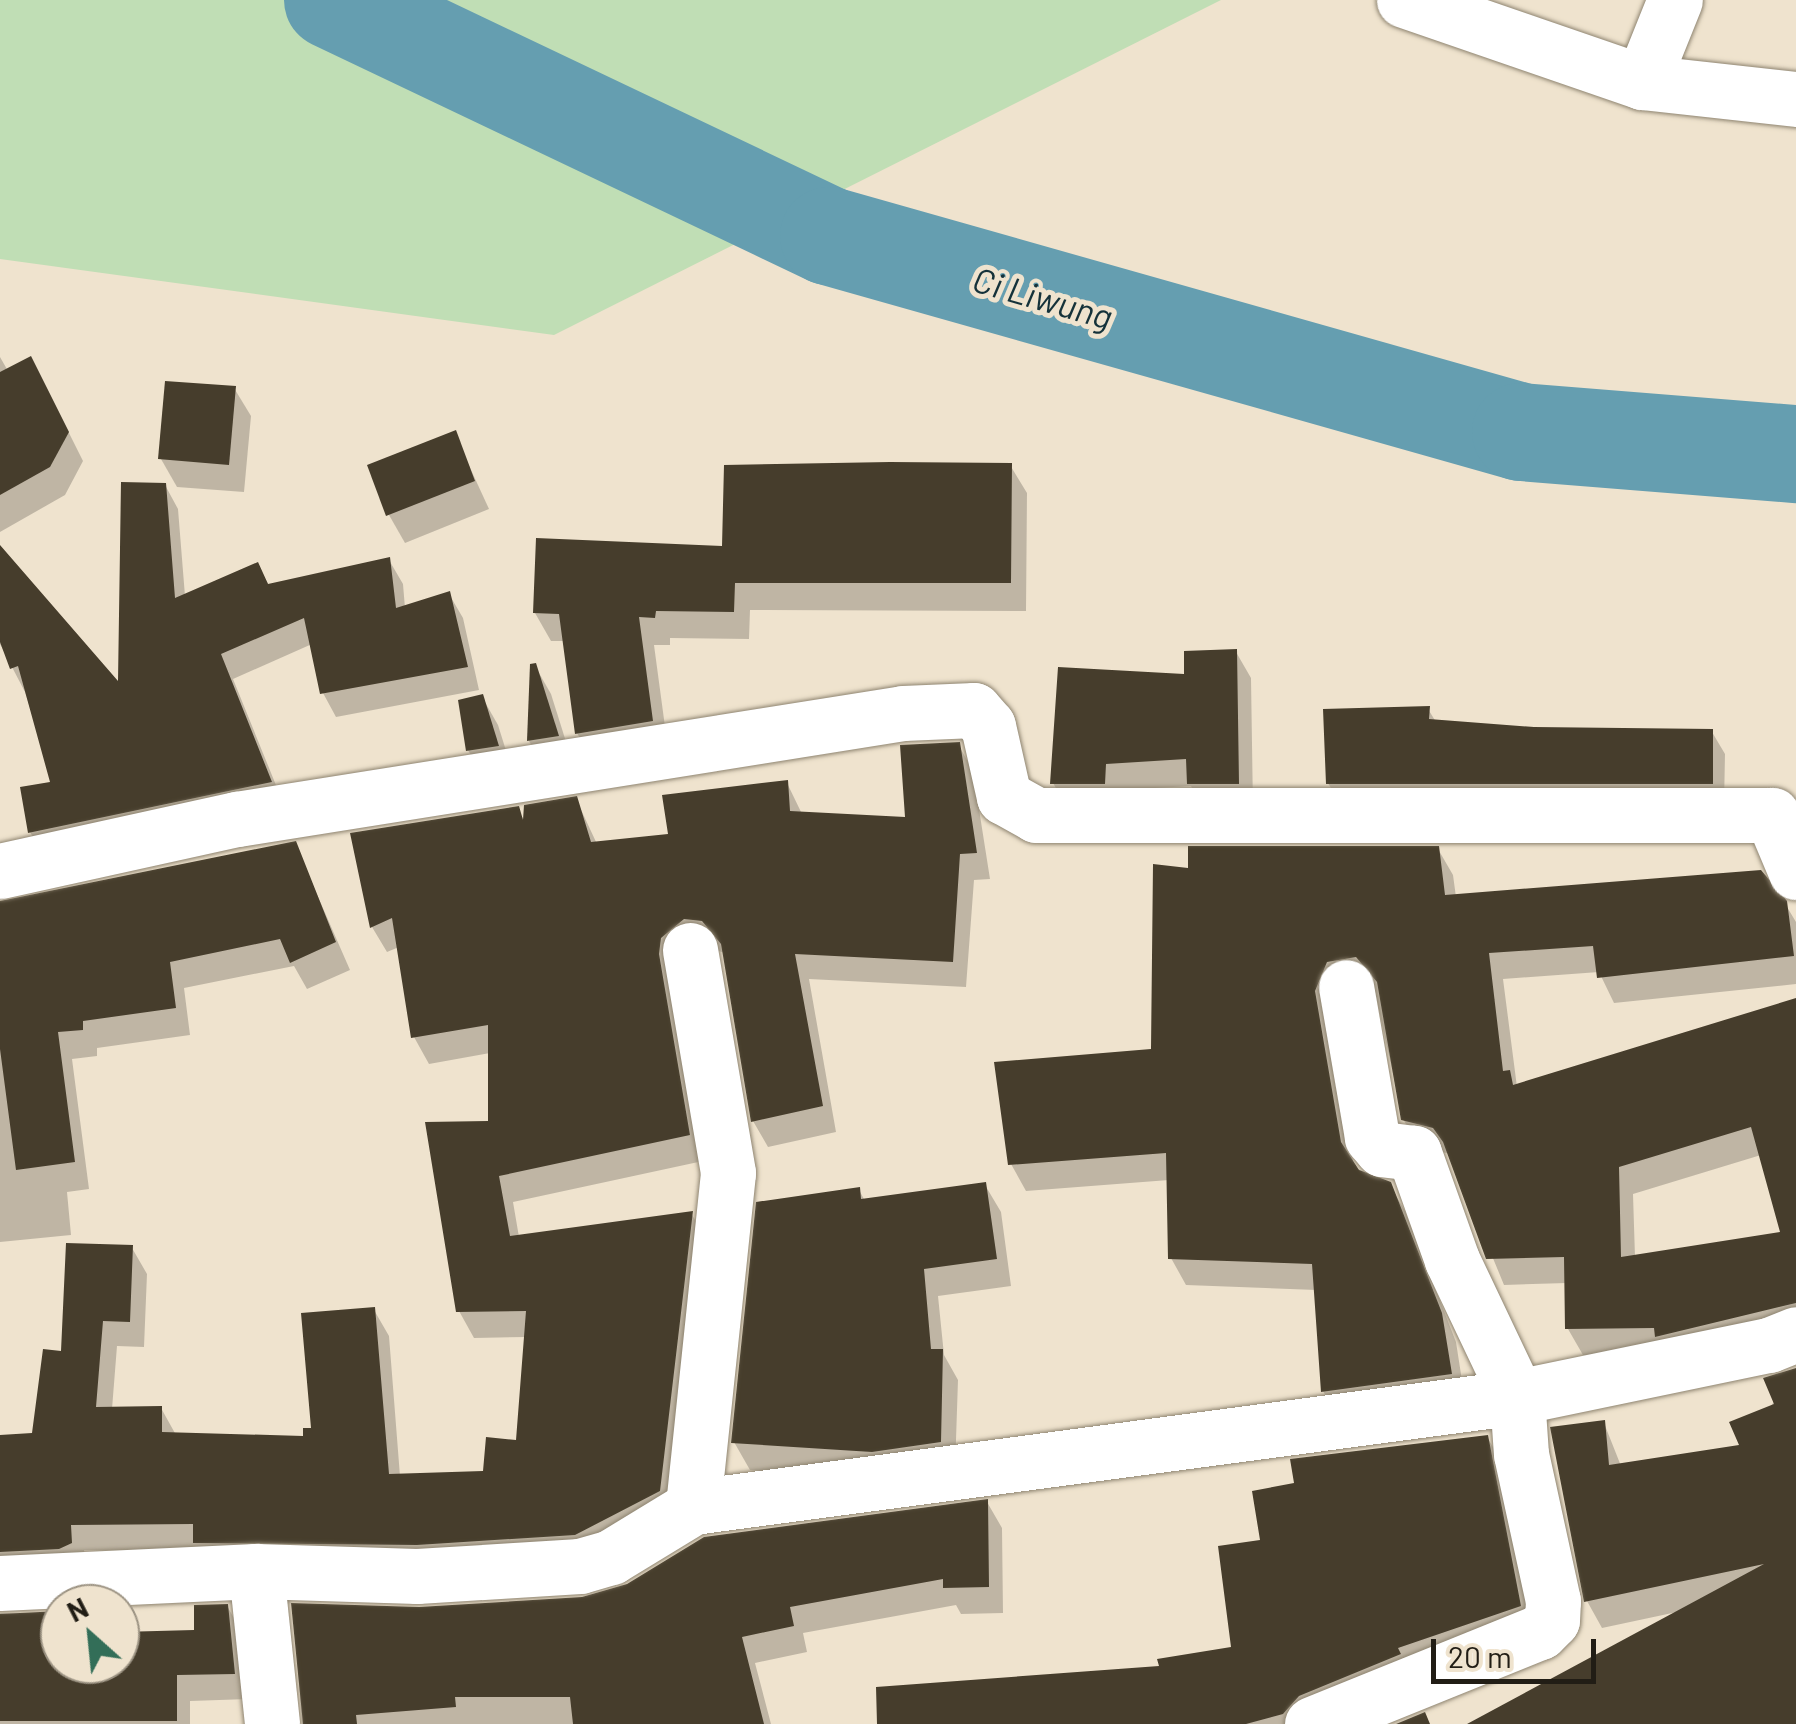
<!DOCTYPE html>
<style>
body{margin:0}
#map{position:relative;width:1796px;height:1724px;overflow:hidden;background:#efe3ce;font-family:Barlow,sans-serif}
div>[style]{position:absolute}
[style*='--x']{left:calc(var(--x)*1px);top:calc(var(--y)*1px);width:calc(var(--w)*1px);rotate:calc(var(--a)*1deg)}
.green>*{inset:0;background:#c0deb5}
.shadow>*{inset:0;background:#0003}
.river>*{height:98px;margin:-49px;padding:0 49px;transform-origin:49px;border-radius:49px;background:#659eb0}
.building>*{inset:0;background:#463d2c}
.roads{filter:drop-shadow(0 0 2px #8e8470) drop-shadow(0 0 2px #8e8470)}
.street>*{height:55px;margin:-27.5px;padding:0 27.5px;transform-origin:27.5px;border-radius:27.5px;background:#fff}
span{translate:-50% -50%;white-space:nowrap;text-align:center;line-height:1.15;-webkit-text-stroke:10px #efe3ce;paint-order:stroke}
.water-label{font-size:35px;color:#15323a;font-style:italic}
.north{position:absolute;left:40px;top:1584px;width:100px;height:100px;box-sizing:border-box;background:#efe3ce;border:2px solid #9d9484;border-radius:50%;rotate:333deg;font-size:28px;font-weight:700;line-height:40px;text-align:center;color:#211d15}
.north::after{content:'';display:block;margin:auto;width:35px;height:45px;background:#336e58;clip-path:polygon(50% 0,100% 100%,50% 72%,0 100%)}
.scale{position:absolute;left:1431px;top:1639px;width:165px;height:45px;box-sizing:border-box;border:5px solid #211d15;border-top:0;padding-left:12px;font-size:30px;line-height:35px;white-space:nowrap;color:#211d15;-webkit-text-stroke:8px #efe3ce;paint-order:stroke}
</style>
<div id="map">
<div class="green">
<i style="clip-path:polygon(0 0,1221px 0,554px 335px,0 259px)"></i>
</div>
<div class="shadow">
<i style="clip-path:polygon(0 357px,8px 371px,46px 387px,83px 461px,65px 495px,0 532px)"></i>
<i style="clip-path:polygon(234px 388px,251px 416px,244px 492px,177px 487px,161px 459px)"></i>
<i style="clip-path:polygon(454px 433px,489px 509px,405px 543px,389px 515px)"></i>
<i style="clip-path:polygon(1010px 465px,1027px 493px,1026px 611px,750px 610px,749px 639px,670px 638px,670px 645px,654px 645px,668px 749px,593px 761px,577px 733px,565px 641px,551px 641px,535px 613px)"></i>
<i style="clip-path:polygon(165px 485px,178px 509px,185px 596px,257px 565px,270px 587px,389px 560px,403px 584px,405px 608px,449px 594px,463px 618px,479px 690px,336px 717px,323px 693px,312px 644px,233px 679px,284px 805px,44px 856px,30px 832px,54px 784px,25px 692px,0 644px,0 548px,120px 687px)"></i>
<i style="clip-path:polygon(1236px 652px,1251px 678px,1253px 809px,1204px 809px,1191px 786px,1120px 790px,1068px 809px,1053px 783px)"></i>
<i style="clip-path:polygon(535px 666px,551px 694px,573px 764px,545px 768px,529px 741px)"></i>
<i style="clip-path:polygon(482px 697px,498px 725px,513px 773px,484px 778px,468px 750px)"></i>
<i style="clip-path:polygon(1428px 709px,1436px 722px,1534px 730px,1712px 732px,1725px 754px,1724px 805px,1341px 805px,1328px 783px)"></i>
<i style="clip-path:polygon(958px 744px,973px 771px,990px 879px,974px 880px,966px 987px,809px 979px,836px 1132px,768px 1147px,753px 1121px,725px 953px,699px 945px,703px 1161px,513px 1202px,519px 1237px,691px 1213px,706px 1239px,674px 1517px,590px 1560px,84px 1550px,86px 1569px,0 1586px,0 1489px,20px 1547px,63px 1354px,132px 1248px,147px 1274px,144px 1347px,117px 1346px,112px 1409px,161px 1408px,176px 1435px,306px 1439px,374px 1310px,389px 1336px,400px 1476px,485px 1474px,518px 1442px,526px 1337px,474px 1338px,459px 1311px,491px 1123px,490px 1053px,429px 1064px,414px 1037px,399px 947px,387px 952px,372px 927px,517px 809px,526px 823px,576px 799px,597px 844px,671px 836px,787px 783px,802px 814px,907px 819px)"></i>
<i style="clip-path:polygon(295px 844px,350px 970px,307px 989px,294px 966px,184px 988px,190px 1035px,97px 1048px,97px 1056px,72px 1059px,89px 1189px,67px 1192px,71px 1235px,0 1242px,0 902px)"></i>
<i style="clip-path:polygon(1438px 849px,1453px 875px,1456px 897px,1784px 902px,1796px 922px,1796px 984px,1614px 1003px,1599px 972px,1503px 979px,1517px 1087px,1796px 1000px,1796px 1259px,1761px 1155px,1633px 1194px,1635px 1257px,1796px 1299px,1796px 1333px,1668px 1354px,1583px 1355px,1568px 1329px,1567px 1283px,1504px 1285px,1450px 1154px,1419px 1146px,1403px 1119px,1373px 983px,1329px 1020px,1354px 1167px,1389px 1184px,1405px 1211px,1456px 1342px,1465px 1400px,1338px 1417px,1323px 1391px,1316px 1290px,1186px 1285px,1171px 1258px,1169px 1180px,1026px 1191px,1011px 1164px,1154px 1051px,1191px 871px)"></i>
<i style="clip-path:polygon(985px 1185px,1001px 1212px,1011px 1286px,938px 1296px,944px 1355px,958px 1380px,955px 1470px,889px 1479px,750px 1470px,734px 1442px,859px 1190px,865px 1201px)"></i>
<i style="clip-path:polygon(1796px 1370px,1796px 1724px,1472px 1724px,1677px 1612px,1602px 1628px,1587px 1601px,1604px 1423px,1621px 1466px,1743px 1446px)"></i>
<i style="clip-path:polygon(1487px 1437px,1503px 1464px,1535px 1633px,1313px 1724px,1084px 1724px,1162px 1669px,1234px 1649px,1263px 1542px)"></i>
<i style="clip-path:polygon(987px 1502px,1002px 1528px,1003px 1613px,961px 1614px,956px 1605px,803px 1633px,807px 1652px,755px 1663px,771px 1724px,302px 1724px,293px 1606px,419px 1610px,583px 1600px)"></i>
<i style="clip-path:polygon(227px 1606px,242px 1632px,249px 1699px,190px 1701px,190px 1724px,0 1724px,0 1613px,60px 1614px,60px 1664px,120px 1664px,120px 1635px,196px 1632px)"></i>
</div>
<div class="river">
<i style="--x:333;--y:0;--w:549;--a:25.45"></i>
<i style="--x:829;--y:236;--w:719;--a:15.81"></i>
<i style="--x:1521;--y:432;--w:276;--a:4.6"></i>
</div>
<div class="building">
<i style="clip-path:polygon(31px 356px,69px 432px,50px 467px,0 495px,0 372px)"></i>
<i style="clip-path:polygon(165px 381px,236px 386px,229px 465px,158px 459px)"></i>
<i style="clip-path:polygon(456px 430px,475px 481px,386px 516px,367px 465px)"></i>
<i style="clip-path:polygon(890px 462px,1012px 463px,1011px 583px,735px 583px,734px 612px,656px 611px,655px 618px,639px 617px,653px 721px,575px 734px,559px 614px,533px 613px,536px 538px,722px 546px,724px 465px)"></i>
<i style="clip-path:polygon(121px 482px,166px 483px,175px 598px,258px 562px,268px 584px,390px 557px,396px 608px,450px 591px,468px 667px,320px 694px,304px 618px,221px 654px,272px 782px,28px 833px,20px 787px,50px 782px,18px 666px,10px 669px,0 642px,0 545px,118px 681px)"></i>
<i style="clip-path:polygon(1237px 649px,1239px 784px,1187px 784px,1186px 759px,1106px 764px,1105px 784px,1050px 784px,1058px 667px,1184px 674px,1184px 651px)"></i>
<i style="clip-path:polygon(536px 663px,559px 736px,527px 741px,530px 664px)"></i>
<i style="clip-path:polygon(483px 694px,499px 746px,466px 751px,458px 700px)"></i>
<i style="clip-path:polygon(1430px 706px,1429px 719px,1534px 727px,1713px 729px,1713px 784px,1326px 784px,1323px 709px)"></i>
<i style="clip-path:polygon(960px 742px,977px 853px,960px 854px,953px 962px,795px 954px,823px 1106px,751px 1122px,721px 944px,702px 921px,684px 919px,661px 938px,659px 954px,690px 1135px,499px 1176px,510px 1236px,693px 1211px,660px 1491px,575px 1535px,417px 1545px,193px 1543px,193px 1524px,71px 1525px,72px 1543px,59px 1549px,0 1552px,0 1435px,32px 1433px,43px 1349px,61px 1351px,66px 1243px,133px 1245px,130px 1322px,103px 1321px,96px 1407px,162px 1406px,162px 1432px,303px 1436px,303px 1428px,311px 1428px,301px 1313px,375px 1307px,389px 1474px,483px 1471px,486px 1437px,516px 1440px,526px 1311px,456px 1312px,425px 1122px,488px 1121px,488px 1025px,411px 1038px,392px 918px,370px 928px,350px 833px,519px 806px,523px 820px,524px 805px,577px 796px,591px 842px,668px 834px,662px 795px,788px 780px,790px 811px,905px 817px,900px 745px)"></i>
<i style="clip-path:polygon(296px 841px,336px 942px,290px 963px,280px 939px,170px 962px,176px 1008px,83px 1021px,83px 1030px,58px 1032px,75px 1162px,16px 1170px,0 1049px,0 901px)"></i>
<i style="clip-path:polygon(evenodd,1188px 846px,1439px 846px,1445px 895px,1761px 870px,1787px 901px,1794px 956px,1597px 978px,1593px 946px,1489px 953px,1503px 1071px,1510px 1070px,1513px 1085px,1796px 998px,1796px 1303px,1655px 1337px,1654px 1328px,1565px 1329px,1564px 1257px,1486px 1259px,1443px 1142px,1433px 1128px,1401px 1120px,1377px 982px,1356px 957px,1327px 962px,1315px 991px,1341px 1142px,1359px 1170px,1391px 1182px,1442px 1313px,1452px 1374px,1321px 1392px,1312px 1264px,1168px 1259px,1166px 1153px,1008px 1165px,994px 1062px,1151px 1049px,1153px 864px,1188px 868px,1188px 846px,1751px 1127px,1780px 1232px,1621px 1257px,1619px 1167px,1751px 1127px)"></i>
<i style="clip-path:polygon(986px 1182px,997px 1259px,924px 1269px,931px 1349px,943px 1349px,941px 1442px,872px 1452px,731px 1443px,756px 1202px,860px 1187px,861px 1199px)"></i>
<i style="clip-path:polygon(1796px 1368px,1796px 1724px,1467px 1724px,1764px 1564px,1584px 1602px,1550px 1427px,1605px 1420px,1609px 1465px,1739px 1445px,1729px 1422px,1774px 1404px,1763px 1378px)"></i>
<i style="clip-path:polygon(1488px 1435px,1521px 1606px,1398px 1648px,1401px 1654px,1299px 1696px,1283px 1714px,1246px 1724px,877px 1724px,876px 1687px,1159px 1666px,1157px 1659px,1231px 1647px,1218px 1546px,1260px 1540px,1252px 1491px,1294px 1483px,1290px 1459px)"></i>
<i style="clip-path:polygon(988px 1499px,989px 1587px,943px 1588px,943px 1579px,790px 1607px,794px 1626px,742px 1637px,764px 1724px,573px 1724px,570px 1697px,455px 1697px,456px 1707px,356px 1715px,357px 1724px,303px 1724px,291px 1603px,419px 1607px,582px 1597px,627px 1584px,704px 1537px)"></i>
<i style="clip-path:polygon(228px 1604px,235px 1674px,177px 1675px,177px 1721px,0 1721px,0 1614px,60px 1611px,60px 1664px,120px 1664px,120px 1632px,194px 1630px,194px 1605px)"></i>
<i style="clip-path:polygon(1425px 1712px,1430px 1724px,1396px 1724px)"></i>
</div>
<div class="roads">
<div class="street">
<i style="--x:1404;--y:0;--w:252;--a:19"></i>
<i style="--x:1642;--y:82;--w:155;--a:6.3"></i>
<i style="--x:1642;--y:82;--w:88;--a:-68.1"></i>
<i style="--x:0;--y:871;--w:243;--a:-12.4"></i>
<i style="--x:237;--y:819;--w:674;--a:-9.04"></i>
<i style="--x:903;--y:713;--w:71;--a:-2.4"></i>
<i style="--x:974;--y:710;--w:21;--a:49"></i>
<i style="--x:988;--y:726;--w:73;--a:77.3"></i>
<i style="--x:1004;--y:797;--w:37;--a:29"></i>
<i style="--x:1036;--y:815;--w:736;--a:0"></i>
<i style="--x:1772;--y:815;--w:62;--a:67.2"></i>
<i style="--x:690;--y:950;--w:226;--a:80.3"></i>
<i style="--x:728;--y:1173;--w:336;--a:96"></i>
<i style="--x:256;--y:1571;--w:154;--a:84"></i>
<i style="--x:0;--y:1583;--w:256;--a:-2.7"></i>
<i style="--x:256;--y:1571;--w:161;--a:1.8"></i>
<i style="--x:417;--y:1576;--w:163;--a:-3.5"></i>
<i style="--x:580;--y:1566;--w:32;--a:-16"></i>
<i style="--x:611;--y:1557;--w:96;--a:-31.4"></i>
<i style="--x:693;--y:1507;--w:831;--a:-7.6"></i>
<i style="--x:1517;--y:1397;--w:257;--a:-11.7"></i>
<i style="--x:1769;--y:1345;--w:29;--a:-22"></i>
<i style="--x:1312;--y:1724;--w:246;--a:-22"></i>
<i style="--x:1540;--y:1632;--w:17;--a:-45"></i>
<i style="--x:1552;--y:1620;--w:19;--a:-87"></i>
<i style="--x:1553;--y:1601;--w:150;--a:-102.3"></i>
<i style="--x:1521;--y:1454;--w:57;--a:-94"></i>
<i style="--x:1517;--y:1397;--w:152;--a:-115.4"></i>
<i style="--x:1452;--y:1260;--w:114;--a:-109.6"></i>
<i style="--x:1414;--y:1153;--w:32;--a:-173"></i>
<i style="--x:1382;--y:1149;--w:16;--a:-130"></i>
<i style="--x:1372;--y:1137;--w:152;--a:-99.8"></i>
</div>
</div>
<div class="water-label">
<span style="left:1043px;top:297px;rotate:16deg">Ci Liwung</span>
</div>
<div class="north">N</div>
<div class="scale">20 m</div>
</div>
